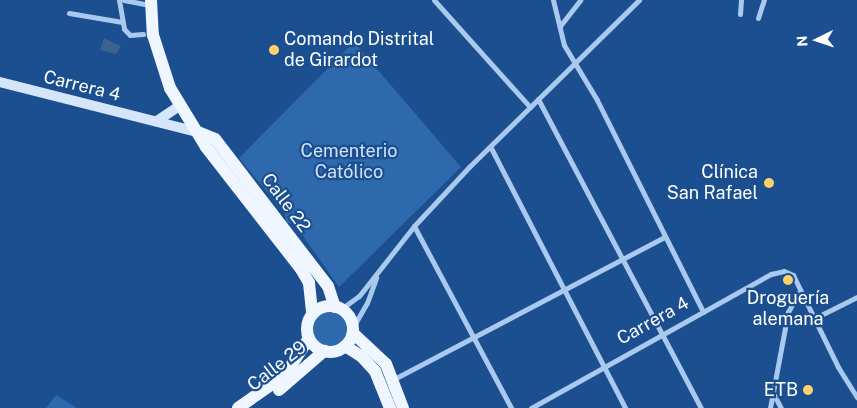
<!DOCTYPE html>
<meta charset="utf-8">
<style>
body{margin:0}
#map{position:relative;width:857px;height:408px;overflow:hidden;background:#1b4f8f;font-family:"Public Sans",sans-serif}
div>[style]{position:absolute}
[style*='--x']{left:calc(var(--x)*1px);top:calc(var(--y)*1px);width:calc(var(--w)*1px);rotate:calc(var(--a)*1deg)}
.green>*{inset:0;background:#2e69ad}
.round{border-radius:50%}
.water>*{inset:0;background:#3c6290}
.street>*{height:5px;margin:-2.5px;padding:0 2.5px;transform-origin:2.5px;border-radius:2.5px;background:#a9c9ee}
.secondary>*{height:10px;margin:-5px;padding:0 5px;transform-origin:5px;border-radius:5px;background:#d6e6fa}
.primary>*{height:12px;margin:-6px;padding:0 6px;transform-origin:6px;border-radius:6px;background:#f0f6ff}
.primary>.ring{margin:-6px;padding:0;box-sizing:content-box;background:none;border:12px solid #f0f6ff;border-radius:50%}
.dots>*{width:14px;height:14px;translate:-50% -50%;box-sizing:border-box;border:2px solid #1b4f8f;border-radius:50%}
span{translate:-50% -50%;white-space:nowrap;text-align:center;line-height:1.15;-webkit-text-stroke:4.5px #1b4f8f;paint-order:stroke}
.poi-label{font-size:18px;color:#fff}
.left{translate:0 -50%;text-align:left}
.right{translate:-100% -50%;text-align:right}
.street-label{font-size:18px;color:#fff}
.park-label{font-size:18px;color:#cfe3fa}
.north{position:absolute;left:792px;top:15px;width:50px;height:50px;-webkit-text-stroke:4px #1b4f8f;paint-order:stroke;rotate:266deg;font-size:14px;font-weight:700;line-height:20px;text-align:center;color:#fff}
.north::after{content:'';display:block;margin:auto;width:18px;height:22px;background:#fff;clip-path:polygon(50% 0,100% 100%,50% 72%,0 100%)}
</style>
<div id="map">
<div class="green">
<i style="clip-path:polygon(354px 42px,461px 167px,339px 287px,296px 226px,286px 222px,285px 214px,239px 158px)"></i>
<i class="round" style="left:312px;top:311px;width:36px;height:36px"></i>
<i style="clip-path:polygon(56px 395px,77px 408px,46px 408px)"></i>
</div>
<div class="water">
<i style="clip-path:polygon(104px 38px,121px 46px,116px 54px,100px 50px)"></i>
</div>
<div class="street">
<i style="--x:119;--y:0;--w:29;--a:80"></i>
<i style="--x:124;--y:29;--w:8;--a:45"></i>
<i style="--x:130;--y:35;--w:13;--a:-4"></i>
<i style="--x:124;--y:0;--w:26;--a:11"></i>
<i style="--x:434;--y:0;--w:144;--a:48.1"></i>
<i style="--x:553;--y:0;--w:46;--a:76.3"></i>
<i style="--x:564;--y:45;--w:64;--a:59"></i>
<i style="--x:597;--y:100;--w:237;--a:63.4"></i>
<i style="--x:69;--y:13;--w:54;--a:9.6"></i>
<i style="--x:740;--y:14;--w:14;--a:-86"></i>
<i style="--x:758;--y:18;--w:19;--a:-72"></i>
<i style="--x:560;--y:26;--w:33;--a:-52"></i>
<i style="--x:538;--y:99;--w:349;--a:62.2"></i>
<i style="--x:491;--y:148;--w:292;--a:62.7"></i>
<i style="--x:414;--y:226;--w:206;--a:61.9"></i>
<i style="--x:341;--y:309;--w:22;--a:-36"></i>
<i style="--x:359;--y:296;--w:89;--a:-51.8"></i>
<i style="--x:414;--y:226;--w:82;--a:-47"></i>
<i style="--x:470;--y:166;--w:237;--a:-44.5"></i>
<i style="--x:815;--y:318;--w:47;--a:-26.6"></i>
<i style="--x:353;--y:327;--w:28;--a:-60"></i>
<i style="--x:367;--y:303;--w:27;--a:-70"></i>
<i style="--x:394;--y:379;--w:306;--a:-27.7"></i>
<i style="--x:774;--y:395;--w:15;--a:62"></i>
<i style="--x:531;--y:408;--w:275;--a:-29.2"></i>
<i style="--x:771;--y:274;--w:13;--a:-13"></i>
<i style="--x:784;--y:271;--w:10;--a:24"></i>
<i style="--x:793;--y:275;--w:102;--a:63.9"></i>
<i style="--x:838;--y:367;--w:36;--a:58"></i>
<i style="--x:770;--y:408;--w:98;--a:-79.4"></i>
<i style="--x:788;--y:312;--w:25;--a:-61"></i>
</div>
<div class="secondary">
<i style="--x:0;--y:82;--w:204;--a:14.2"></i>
<i style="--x:157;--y:121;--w:27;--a:-34"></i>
</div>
<div class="primary">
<i style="--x:151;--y:0;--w:35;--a:87"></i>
<i style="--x:153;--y:35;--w:56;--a:72.2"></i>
<i style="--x:170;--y:88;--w:69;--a:58.6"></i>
<i style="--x:206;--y:147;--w:155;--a:52.1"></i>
<i style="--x:301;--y:269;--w:16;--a:60"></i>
<i style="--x:309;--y:283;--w:31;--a:84"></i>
<i style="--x:198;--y:132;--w:18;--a:22"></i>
<i style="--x:215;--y:139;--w:185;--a:52.5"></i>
<i style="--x:328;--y:286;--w:22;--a:72"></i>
<i class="ring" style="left:307px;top:306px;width:34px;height:34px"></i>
<i style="--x:353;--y:333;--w:45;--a:43.2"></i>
<i style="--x:386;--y:364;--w:47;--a:68.9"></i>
<i style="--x:345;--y:346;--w:19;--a:32"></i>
<i style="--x:361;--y:356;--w:21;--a:47"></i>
<i style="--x:375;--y:371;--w:40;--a:68"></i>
<i style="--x:279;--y:390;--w:60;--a:-40.9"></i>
<i style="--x:238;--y:408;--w:57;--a:-35.1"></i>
<i style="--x:285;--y:375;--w:44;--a:-57"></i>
</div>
<div class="dots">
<i style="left:274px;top:50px;background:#ffd166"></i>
<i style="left:769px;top:183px;background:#ffd166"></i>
<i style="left:788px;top:280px;background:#ffd166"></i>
<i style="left:808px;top:390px;background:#ffd166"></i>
</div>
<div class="poi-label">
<span class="left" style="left:284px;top:50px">Comando Distrital<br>de Girardot</span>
<span class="right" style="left:758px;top:183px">Clínica<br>San Rafael</span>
<span style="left:788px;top:309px">Droguería<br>alemana</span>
<span class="right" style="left:798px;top:390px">ETB</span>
</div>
<div class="street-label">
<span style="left:82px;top:86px;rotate:14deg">Carrera 4</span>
<span style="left:286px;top:203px;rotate:53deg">Calle 22</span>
<span style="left:653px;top:321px;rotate:-29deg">Carrera 4</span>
<span style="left:277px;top:366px;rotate:-38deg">Calle 29</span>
</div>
<div class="park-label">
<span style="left:349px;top:162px">Cementerio<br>Católico</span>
</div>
<div class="north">N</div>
</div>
